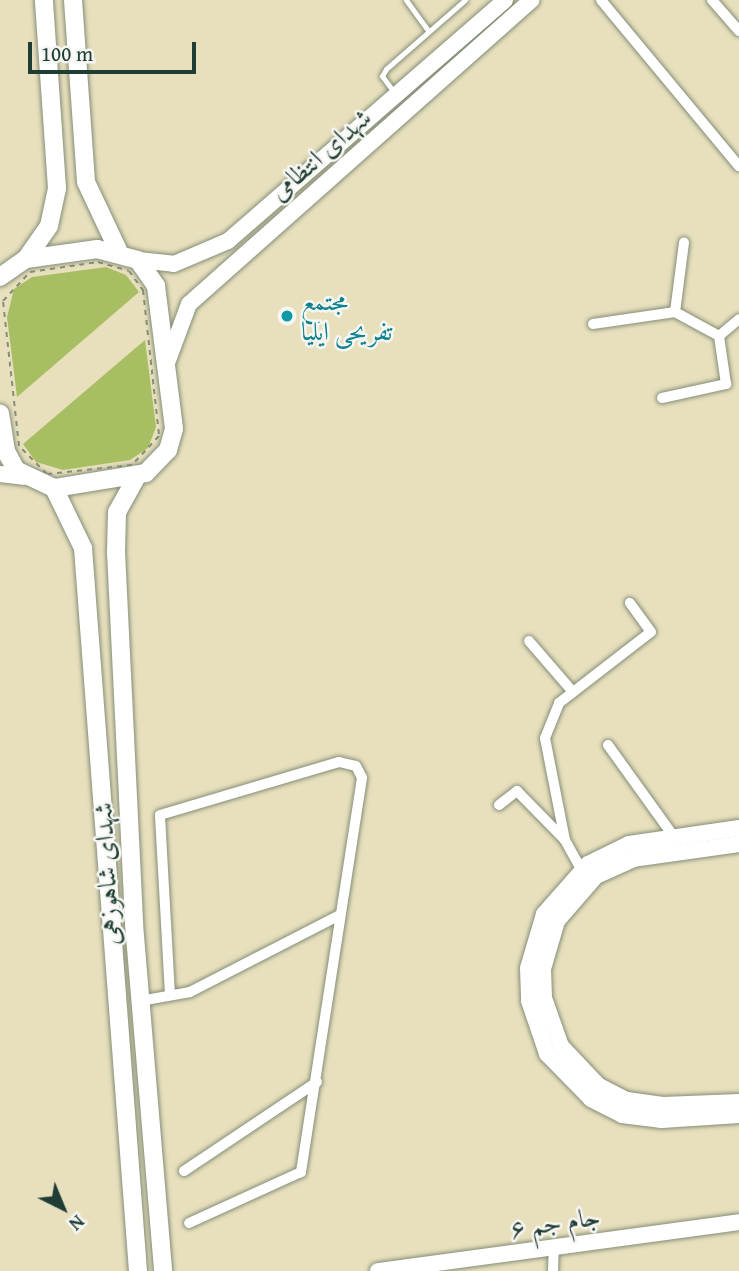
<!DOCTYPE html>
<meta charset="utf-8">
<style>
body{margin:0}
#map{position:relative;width:739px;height:1271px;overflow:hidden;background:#e8e0bd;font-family:"Gentium Book Plus",Amiri,serif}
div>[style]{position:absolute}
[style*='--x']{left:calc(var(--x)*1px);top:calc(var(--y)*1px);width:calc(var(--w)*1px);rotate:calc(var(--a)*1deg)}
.green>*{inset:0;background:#a8be62}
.path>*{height:2px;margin-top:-1px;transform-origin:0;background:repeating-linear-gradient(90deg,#848e78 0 5px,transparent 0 10px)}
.roads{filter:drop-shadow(0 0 2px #848e78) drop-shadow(0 0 2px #848e78)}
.lane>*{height:5px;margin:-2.5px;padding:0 2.5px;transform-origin:2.5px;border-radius:2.5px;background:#fff}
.street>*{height:10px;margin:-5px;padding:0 5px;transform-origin:5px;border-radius:5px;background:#fff}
.secondary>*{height:16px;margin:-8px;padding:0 8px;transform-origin:8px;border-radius:8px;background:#fff}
.primary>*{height:18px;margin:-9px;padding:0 9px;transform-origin:9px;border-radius:9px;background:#fff}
.dots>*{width:19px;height:19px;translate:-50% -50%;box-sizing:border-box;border:4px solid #f6f6f2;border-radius:50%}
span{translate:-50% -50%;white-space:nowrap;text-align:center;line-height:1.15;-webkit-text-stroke:5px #f6f6f2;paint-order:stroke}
.street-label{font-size:26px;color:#1f3d34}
.culture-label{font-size:26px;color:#0d838f}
.left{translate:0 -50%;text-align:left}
.north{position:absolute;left:28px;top:1173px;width:70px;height:70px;-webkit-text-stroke:5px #f6f6f2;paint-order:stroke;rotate:137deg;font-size:19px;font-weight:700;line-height:28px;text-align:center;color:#1f3d34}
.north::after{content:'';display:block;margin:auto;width:24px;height:32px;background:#1f3d34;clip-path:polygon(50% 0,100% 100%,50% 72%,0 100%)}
.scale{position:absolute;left:28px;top:42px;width:168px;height:32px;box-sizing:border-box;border:4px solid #1f3d34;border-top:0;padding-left:9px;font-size:21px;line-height:24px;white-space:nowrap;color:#1f3d34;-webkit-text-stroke:5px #f6f6f2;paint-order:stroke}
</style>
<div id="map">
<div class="green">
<i style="clip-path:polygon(106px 267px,126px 275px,139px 292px,17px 397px,7px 317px,14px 289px,32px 277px)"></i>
<i style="clip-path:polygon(145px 340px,156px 427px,148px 448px,130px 460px,63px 470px,36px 462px,23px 444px)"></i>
</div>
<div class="path">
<i style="--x:98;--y:262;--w:32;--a:16"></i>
<i style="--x:129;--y:271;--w:24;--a:54"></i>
<i style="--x:143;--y:290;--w:147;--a:83.7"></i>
<i style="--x:159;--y:436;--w:40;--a:133"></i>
<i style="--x:132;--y:465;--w:85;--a:174"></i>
<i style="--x:47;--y:474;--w:40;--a:-135"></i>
<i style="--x:19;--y:446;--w:146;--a:-96.3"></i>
<i style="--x:3;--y:301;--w:40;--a:-47"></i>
<i style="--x:30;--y:272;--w:69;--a:-8.4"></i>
</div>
<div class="roads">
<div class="lane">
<i style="--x:406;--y:0;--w:37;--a:54"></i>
<i style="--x:394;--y:92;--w:20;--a:-127"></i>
<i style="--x:382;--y:76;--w:8;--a:-60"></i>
<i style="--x:386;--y:69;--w:105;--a:-41.1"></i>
</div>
<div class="street">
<i style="--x:601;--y:0;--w:216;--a:50.3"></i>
<i style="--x:712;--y:0;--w:41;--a:48.9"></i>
<i style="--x:675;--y:312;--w:70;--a:-82.6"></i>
<i style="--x:593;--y:324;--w:83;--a:-8.3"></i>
<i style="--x:675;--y:312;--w:50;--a:28.6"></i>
<i style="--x:719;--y:336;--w:26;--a:-40"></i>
<i style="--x:662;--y:398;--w:66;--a:-12.3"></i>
<i style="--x:726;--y:384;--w:49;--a:-98.3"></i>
<i style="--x:529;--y:641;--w:67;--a:49.2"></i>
<i style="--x:608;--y:745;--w:113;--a:54.3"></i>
<i style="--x:499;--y:805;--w:23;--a:-38"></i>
<i style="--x:517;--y:791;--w:69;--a:45.6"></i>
<i style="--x:581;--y:869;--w:33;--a:-119"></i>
<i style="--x:565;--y:840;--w:104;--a:-101.1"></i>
<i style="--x:545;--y:738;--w:38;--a:-68"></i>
<i style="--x:559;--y:703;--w:116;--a:-37.7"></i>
<i style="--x:651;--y:632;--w:36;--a:-126"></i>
<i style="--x:170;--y:995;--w:180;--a:-93.2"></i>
<i style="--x:160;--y:815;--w:187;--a:-16.5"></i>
<i style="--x:339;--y:762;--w:17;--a:13"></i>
<i style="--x:356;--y:766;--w:13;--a:63"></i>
<i style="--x:362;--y:778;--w:399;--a:98.8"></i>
<i style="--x:301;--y:1172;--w:123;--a:155.5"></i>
<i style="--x:140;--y:1001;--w:51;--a:-10.2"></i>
<i style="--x:190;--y:992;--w:169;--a:-27.2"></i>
<i style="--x:184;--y:1171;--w:160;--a:-33.8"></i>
<i style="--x:553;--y:1271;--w:24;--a:-88"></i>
</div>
<div class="secondary">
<i style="--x:138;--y:260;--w:36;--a:6"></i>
<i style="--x:174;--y:264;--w:59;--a:-23.1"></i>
<i style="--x:228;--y:241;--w:367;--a:-41"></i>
<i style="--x:167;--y:363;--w:63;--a:-69.6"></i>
<i style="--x:189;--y:304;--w:458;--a:-41.6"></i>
<i style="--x:0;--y:474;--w:24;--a:7"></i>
<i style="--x:739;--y:828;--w:111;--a:171.7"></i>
<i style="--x:629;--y:844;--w:46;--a:154"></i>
<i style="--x:588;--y:864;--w:67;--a:131.3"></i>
<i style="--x:544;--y:914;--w:56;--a:106.5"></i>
<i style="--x:528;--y:968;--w:33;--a:88"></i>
<i style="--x:529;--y:1001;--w:56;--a:71.2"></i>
<i style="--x:547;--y:1054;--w:63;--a:45.6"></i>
<i style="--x:591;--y:1099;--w:35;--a:27"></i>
<i style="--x:622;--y:1115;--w:40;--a:7.1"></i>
<i style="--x:662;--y:1120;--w:77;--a:-3.7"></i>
<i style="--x:739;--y:844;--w:106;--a:171.9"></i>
<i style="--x:634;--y:859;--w:42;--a:155.9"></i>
<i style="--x:596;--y:876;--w:60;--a:130.9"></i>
<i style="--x:557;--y:921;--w:50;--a:106.3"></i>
<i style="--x:543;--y:969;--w:29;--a:88"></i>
<i style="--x:544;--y:998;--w:51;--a:70.5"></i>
<i style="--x:561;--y:1046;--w:55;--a:46.5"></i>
<i style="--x:599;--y:1086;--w:31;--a:27"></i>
<i style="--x:627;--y:1100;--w:36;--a:8"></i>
<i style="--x:663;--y:1105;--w:76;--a:-2.3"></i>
<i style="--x:378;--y:1271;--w:364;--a:-7.7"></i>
</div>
<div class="primary">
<i style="--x:73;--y:0;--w:182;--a:85.9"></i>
<i style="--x:86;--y:182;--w:75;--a:64.8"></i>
<i style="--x:26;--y:259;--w:40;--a:-55.1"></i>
<i style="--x:49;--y:226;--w:39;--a:-78"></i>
<i style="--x:57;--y:188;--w:188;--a:-94"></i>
<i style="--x:0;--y:277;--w:32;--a:-35"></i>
<i style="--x:26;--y:259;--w:72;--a:-8"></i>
<i style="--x:97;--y:249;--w:42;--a:15"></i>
<i style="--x:138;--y:260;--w:32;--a:55"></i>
<i style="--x:156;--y:286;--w:144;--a:82.8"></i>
<i style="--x:174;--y:429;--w:22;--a:106"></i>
<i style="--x:168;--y:450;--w:32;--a:134"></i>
<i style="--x:146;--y:473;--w:93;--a:170.7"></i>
<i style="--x:54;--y:488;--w:42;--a:-154.7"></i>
<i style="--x:16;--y:470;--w:21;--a:-118"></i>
<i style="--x:6;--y:451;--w:38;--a:-99"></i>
<i style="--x:136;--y:478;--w:39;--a:119"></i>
<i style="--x:117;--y:512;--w:40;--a:91.4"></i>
<i style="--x:116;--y:552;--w:372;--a:87.2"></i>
<i style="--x:134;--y:924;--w:348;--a:85.2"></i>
<i style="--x:54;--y:488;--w:67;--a:64.2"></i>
<i style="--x:83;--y:548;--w:725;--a:85.65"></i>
</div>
</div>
<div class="dots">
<i style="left:287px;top:316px;background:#0f9aa8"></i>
</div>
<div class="street-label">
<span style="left:320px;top:154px;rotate:-41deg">شهدای انتظامی</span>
<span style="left:106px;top:874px;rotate:-93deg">شهدای شاهوزهی</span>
<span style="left:555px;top:1222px;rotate:-8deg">جام جم ۶</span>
</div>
<div class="culture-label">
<span class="left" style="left:301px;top:316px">مجتمع<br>تفریحی ایلیا</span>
</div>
<div class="north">N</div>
<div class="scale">100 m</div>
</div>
